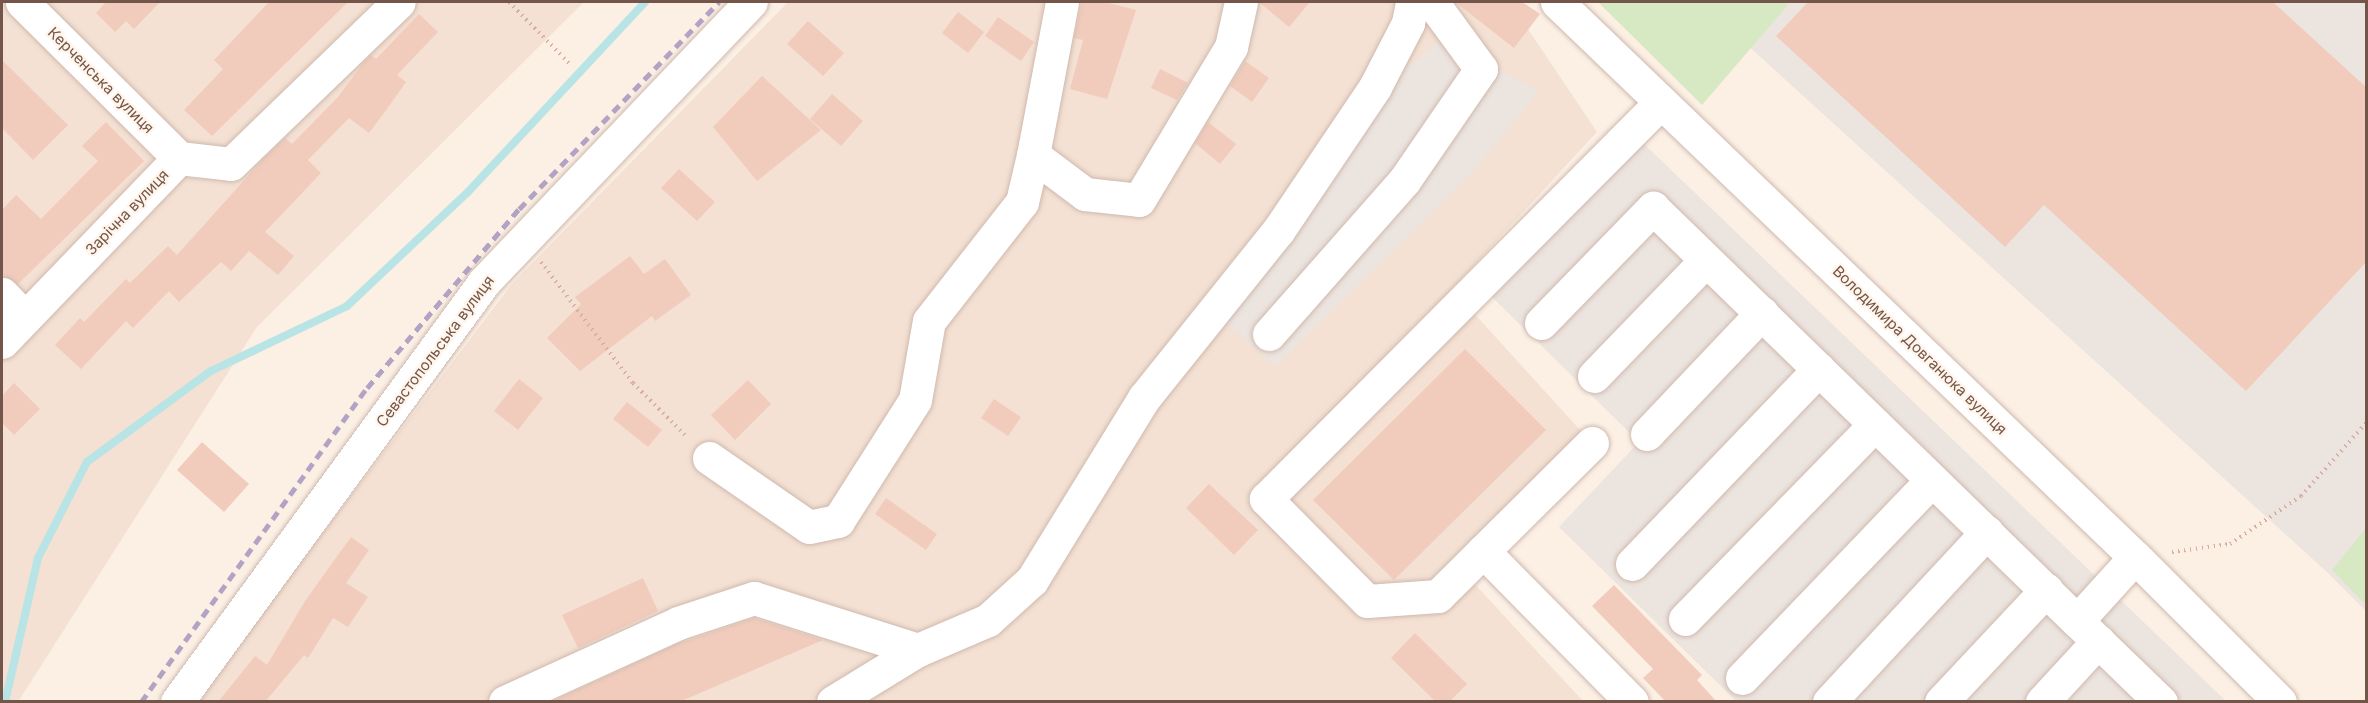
<!DOCTYPE html>
<meta charset="utf-8">
<style>
body{margin:0}
#map{position:relative;width:2368px;height:703px;overflow:hidden;background:#fcf0e5;font-family:Inter,sans-serif}
div>[style]{position:absolute}
[style*='--x']{left:calc(var(--x)*1px);top:calc(var(--y)*1px);width:calc(var(--w)*1px);rotate:calc(var(--a)*1deg)}
.residential>*{inset:0;background:#f4e1d3}
.industrial>*{inset:0;background:#ece4df}
.green>*{inset:0;background:#d7e9c3}
.stream>*{height:8px;margin:-4px;padding:0 4px;transform-origin:4px;border-radius:4px;background:#b9e4e5}
.building>*{inset:0;background:#f1ccbc}
.path>*{height:4px;margin-top:-2px;transform-origin:0;background:repeating-linear-gradient(90deg,#d6afa0 0 1.5px,transparent 0 6px)}
.roads{filter:drop-shadow(0 0 2px #cfb9ae) drop-shadow(0 0 2px #cfb9ae)}
.minor>*{height:33px;margin:-16.5px;padding:0 16.5px;transform-origin:16.5px;border-radius:16.5px;background:#fff}
.rail>*{height:4.5px;margin-top:-2.25px;transform-origin:0;background:repeating-linear-gradient(90deg,#b2a3c5 0 9px,transparent 0 15px)}
span{translate:-50% -50%;white-space:nowrap;text-align:center;line-height:1.15;-webkit-text-stroke:4.5px #fff5eb;paint-order:stroke}
.street-label{font-size:15px;color:#74554a}
.frame{position:absolute;inset:0;border:3px solid #74554a;pointer-events:none}
</style>
<div id="map">
<div class="residential">
<i style="clip-path:polygon(2px 2px,584px 2px,257px 327px,18px 702px,2px 701px)"></i>
<i style="clip-path:polygon(788px 2px,1510px 2px,1597px 132px,1452px 289px,1592px 443px,1472px 581px,1583px 701px,194px 702px,512px 284px)"></i>
</div>
<div class="industrial">
<i style="clip-path:polygon(1700px 2px,2366px 2px,2366px 611px,2328px 573px)"></i>
<i style="clip-path:polygon(1442px 39px,1539px 91px,1473px 172px,1275px 367px,1220px 318px,1388px 83px)"></i>
<i style="clip-path:polygon(1644px 144px,2226px 701px,1736px 701px,1559px 527px,1639px 442px,1492px 297px)"></i>
</div>
<div class="green">
<i style="clip-path:polygon(1598px 2px,1784px 2px,1788px 5px,1702px 105px)"></i>
<i style="clip-path:polygon(2366px 528px,2366px 605px,2332px 570px)"></i>
</div>
<div class="stream">
<i style="--x:5;--y:702;--w:148;--a:-77.1"></i>
<i style="--x:38;--y:558;--w:108;--a:-63"></i>
<i style="--x:87;--y:462;--w:154;--a:-36.3"></i>
<i style="--x:211;--y:371;--w:151;--a:-25.5"></i>
<i style="--x:347;--y:306;--w:166;--a:-43.3"></i>
<i style="--x:468;--y:192;--w:260;--a:-47"></i>
</div>
<div class="building">
<i style="clip-path:polygon(106px 2px,160px 2px,134px 29px,126px 21px,115px 32px,96px 13px)"></i>
<i style="clip-path:polygon(269px 2px,348px 2px,212px 136px,184px 110px,223px 69px,214px 60px)"></i>
<i style="clip-path:polygon(1082px 2px,1105px 2px,1136px 10px,1107px 99px,1070px 89px,1083px 40px,1074px 38px)"></i>
<i style="clip-path:polygon(1259px 2px,1310px 2px,1289px 27px)"></i>
<i style="clip-path:polygon(1455px 2px,1522px 2px,1540px 14px,1514px 48px)"></i>
<i style="clip-path:polygon(1808px 2px,2273px 2px,2367px 88px,2367px 261px,2246px 391px,2044px 205px,2005px 247px,1776px 36px)"></i>
<i style="clip-path:polygon(958px 12px,984px 32px,968px 53px,942px 33px)"></i>
<i style="clip-path:polygon(419px 14px,438px 32px,397px 75px,406px 82px,387px 109px,369px 133px,349px 118px,308px 160px,321px 173px,265px 232px,294px 256px,278px 275px,249px 251px,231px 271px,221px 262px,179px 302px,169px 291px,133px 328px,126px 321px,81px 369px,55px 345px,80px 318px,84px 322px,126px 279px,130px 283px,168px 246px,177px 255px,264px 158px,285px 138px,292px 144px,338px 97px,364px 62px,371px 55px,376px 59px)"></i>
<i style="clip-path:polygon(998px 17px,1034px 42px,1021px 61px,985px 36px)"></i>
<i style="clip-path:polygon(808px 21px,844px 53px,823px 76px,787px 44px)"></i>
<i style="clip-path:polygon(2px 60px,68px 125px,33px 160px,2px 128px)"></i>
<i style="clip-path:polygon(1245px 61px,1269px 78px,1252px 102px,1230px 86px)"></i>
<i style="clip-path:polygon(1160px 69px,1188px 83px,1177px 100px,1151px 88px)"></i>
<i style="clip-path:polygon(762px 76px,821px 130px,757px 181px,713px 127px)"></i>
<i style="clip-path:polygon(832px 94px,863px 121px,841px 146px,810px 119px)"></i>
<i style="clip-path:polygon(106px 122px,144px 161px,18px 284px,2px 276px,2px 210px,16px 195px,41px 219px,98px 161px,82px 146px)"></i>
<i style="clip-path:polygon(1208px 122px,1236px 144px,1220px 164px,1195px 143px)"></i>
<i style="clip-path:polygon(679px 169px,715px 202px,697px 221px,661px 188px)"></i>
<i style="clip-path:polygon(630px 256px,644px 274px,665px 259px,691px 295px,655px 321px,652px 316px,580px 371px,547px 338px,581px 304px,575px 297px)"></i>
<i style="clip-path:polygon(1465px 349px,1546px 430px,1394px 580px,1313px 500px)"></i>
<i style="clip-path:polygon(519px 379px,543px 398px,518px 430px,494px 411px)"></i>
<i style="clip-path:polygon(748px 380px,771px 404px,735px 440px,711px 415px)"></i>
<i style="clip-path:polygon(14px 383px,40px 409px,14px 435px,2px 423px,2px 396px)"></i>
<i style="clip-path:polygon(994px 399px,1021px 417px,1008px 436px,981px 418px)"></i>
<i style="clip-path:polygon(627px 402px,662px 430px,648px 447px,613px 419px)"></i>
<i style="clip-path:polygon(202px 442px,249px 484px,224px 512px,177px 470px)"></i>
<i style="clip-path:polygon(1209px 484px,1258px 530px,1234px 555px,1186px 508px)"></i>
<i style="clip-path:polygon(886px 498px,937px 534px,926px 550px,875px 514px)"></i>
<i style="clip-path:polygon(351px 537px,369px 550px,346px 583px,368px 597px,348px 627px,333px 618px,308px 658px,304px 655px,265px 702px,218px 702px,255px 656px,267px 665px,305px 601px)"></i>
<i style="clip-path:polygon(643px 578px,658px 611px,578px 648px,562px 615px)"></i>
<i style="clip-path:polygon(1614px 585px,1702px 675px,1697px 680px,1717px 702px,1666px 702px,1643px 678px,1653px 669px,1592px 606px)"></i>
<i style="clip-path:polygon(754px 618px,823px 640px,679px 702px,551px 702px,674px 645px)"></i>
<i style="clip-path:polygon(1415px 633px,1467px 684px,1449px 702px,1436px 702px,1391px 658px)"></i>
</div>
<div class="path">
<i style="--x:509;--y:2;--w:86;--a:45.5"></i>
<i style="--x:541;--y:262;--w:152;--a:52.8"></i>
<i style="--x:633;--y:383;--w:78;--a:45"></i>
<i style="--x:2172;--y:552;--w:59;--a:-7.9"></i>
<i style="--x:2230;--y:544;--w:86;--a:-34.1"></i>
<i style="--x:2301;--y:496;--w:98;--a:-48.3"></i>
</div>
<div class="roads">
<div class="minor">
<i style="--x:22;--y:2;--w:221;--a:44.8"></i>
<i style="--x:1062;--y:2;--w:156;--a:100.7"></i>
<i style="--x:1033;--y:155;--w:65;--a:36.9"></i>
<i style="--x:1085;--y:194;--w:54;--a:6.3"></i>
<i style="--x:1139;--y:200;--w:179;--a:-59"></i>
<i style="--x:1231;--y:47;--w:46;--a:-77.5"></i>
<i style="--x:1557;--y:2;--w:801;--a:43.84"></i>
<i style="--x:2135;--y:557;--w:205;--a:45"></i>
<i style="--x:179;--y:158;--w:52;--a:6.6"></i>
<i style="--x:231;--y:164;--w:233;--a:-44"></i>
<i style="--x:2;--y:294;--w:33;--a:46"></i>
<i style="--x:1541;--y:323;--w:161;--a:-45.8"></i>
<i style="--x:1653;--y:208;--w:592;--a:44.25"></i>
<i style="--x:2077;--y:621;--w:86;--a:-47.8"></i>
<i style="--x:1269;--y:334;--w:204;--a:-48.6"></i>
<i style="--x:1404;--y:181;--w:136;--a:-55.5"></i>
<i style="--x:1481;--y:69;--w:83;--a:-126.2"></i>
<i style="--x:2;--y:342;--w:255;--a:-46.1"></i>
<i style="--x:1594;--y:376;--w:161;--a:-46"></i>
<i style="--x:1647;--y:434;--w:167;--a:-46.5"></i>
<i style="--x:1592;--y:443;--w:217;--a:135.2"></i>
<i style="--x:1438;--y:596;--w:71;--a:176"></i>
<i style="--x:1367;--y:601;--w:144;--a:-134.7"></i>
<i style="--x:1266;--y:499;--w:560;--a:-45.14"></i>
<i style="--x:709;--y:458;--w:121;--a:34.6"></i>
<i style="--x:809;--y:527;--w:30;--a:-12"></i>
<i style="--x:838;--y:521;--w:143;--a:-57.5"></i>
<i style="--x:915;--y:400;--w:80;--a:-80"></i>
<i style="--x:929;--y:321;--w:151;--a:-52"></i>
<i style="--x:1022;--y:202;--w:48;--a:-76.8"></i>
<i style="--x:1483;--y:551;--w:212;--a:45.4"></i>
<i style="--x:1632;--y:564;--w:270;--a:-46.2"></i>
<i style="--x:1685;--y:619;--w:272;--a:-45.7"></i>
<i style="--x:2077;--y:621;--w:117;--a:44"></i>
<i style="--x:1742;--y:678;--w:274;--a:-46.2"></i>
<i style="--x:177;--y:702;--w:520;--a:-53.83"></i>
<i style="--x:484;--y:282;--w:387;--a:-46.4"></i>
<i style="--x:505;--y:702;--w:190;--a:-24.5"></i>
<i style="--x:678;--y:623;--w:80;--a:-18.2"></i>
<i style="--x:754;--y:598;--w:172;--a:17.6"></i>
<i style="--x:833;--y:702;--w:100;--a:-31.5"></i>
<i style="--x:918;--y:650;--w:76;--a:-23.2"></i>
<i style="--x:988;--y:620;--w:59;--a:-42.3"></i>
<i style="--x:1032;--y:580;--w:214;--a:-58.4"></i>
<i style="--x:1144;--y:398;--w:214;--a:-51.3"></i>
<i style="--x:1278;--y:231;--w:174;--a:-56"></i>
<i style="--x:1375;--y:87;--w:72;--a:-62.7"></i>
<i style="--x:1408;--y:23;--w:21;--a:-79"></i>
<i style="--x:1829;--y:702;--w:232;--a:-47.1"></i>
<i style="--x:1941;--y:702;--w:154;--a:-46.8"></i>
<i style="--x:2042;--y:702;--w:83;--a:-47.4"></i>
</div>
</div>
<div class="rail">
<i style="--x:141;--y:702;--w:387;--a:-54.3"></i>
<i style="--x:367;--y:388;--w:235;--a:-49.7"></i>
<i style="--x:519;--y:209;--w:288;--a:-46"></i>
</div>
<div class="street-label">
<span style="left:101px;top:80px;rotate:45deg">Керченська вулиця</span>
<span style="left:127px;top:212px;rotate:-46deg">Зарічна вулиця</span>
<span style="left:1920px;top:350px;rotate:44deg">Володимира Довганюка вулиця</span>
<span style="left:435px;top:351px;rotate:-53deg">Севастопольська вулиця</span>
</div>
<div class="frame"></div>
</div>
